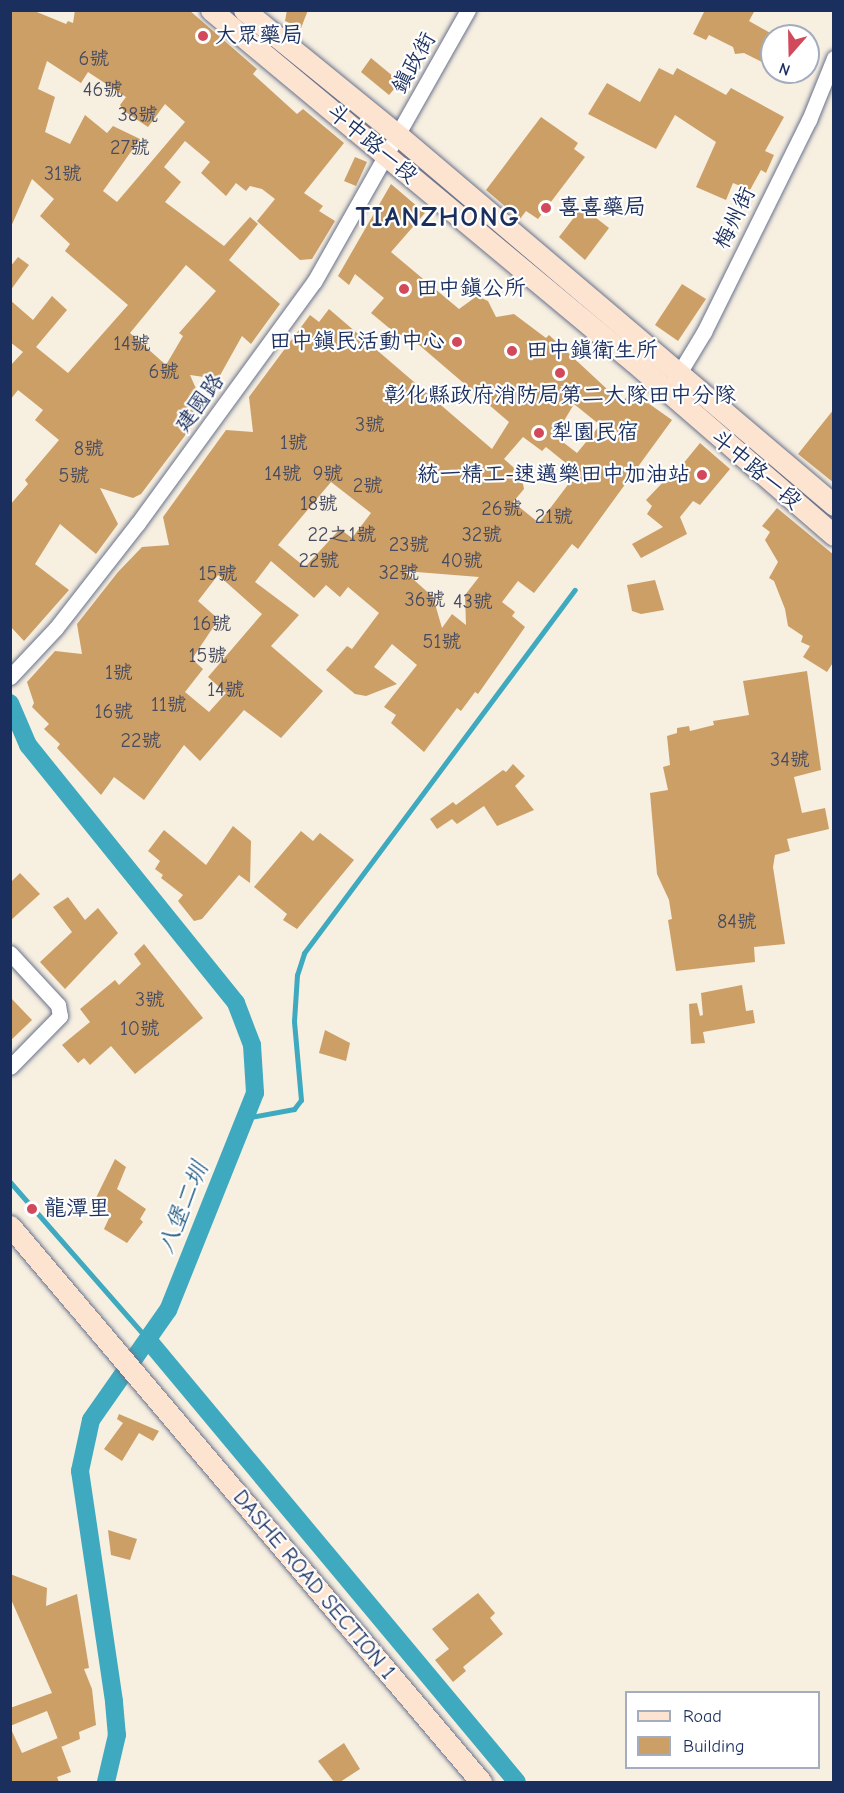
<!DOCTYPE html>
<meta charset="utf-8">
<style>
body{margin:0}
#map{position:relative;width:844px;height:1793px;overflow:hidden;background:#f7efe0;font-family:"Comic Neue","LXGW WenKai TC",sans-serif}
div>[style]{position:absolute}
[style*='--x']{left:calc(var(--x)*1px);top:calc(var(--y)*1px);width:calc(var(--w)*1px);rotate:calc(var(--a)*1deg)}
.stream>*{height:5px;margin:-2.5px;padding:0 2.5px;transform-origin:2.5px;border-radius:2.5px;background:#3faabf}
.canal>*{height:18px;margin:-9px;padding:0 9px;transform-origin:9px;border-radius:9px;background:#3faabf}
.building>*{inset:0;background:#cc9f67}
.roads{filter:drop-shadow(0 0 2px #68728c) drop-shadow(0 0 2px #68728c)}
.street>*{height:15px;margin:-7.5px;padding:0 7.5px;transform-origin:7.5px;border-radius:7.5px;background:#fff}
.secondary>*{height:21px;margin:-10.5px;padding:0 10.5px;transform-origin:10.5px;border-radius:10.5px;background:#fde4d1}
.dots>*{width:16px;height:16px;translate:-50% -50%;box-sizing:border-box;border:3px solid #fff;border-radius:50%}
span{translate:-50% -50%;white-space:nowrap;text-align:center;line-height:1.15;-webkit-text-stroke:4.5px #fff;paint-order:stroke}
.number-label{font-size:20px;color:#474b60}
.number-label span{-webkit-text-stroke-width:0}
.poi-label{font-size:22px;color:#1b2f5e}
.left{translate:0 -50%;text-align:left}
.right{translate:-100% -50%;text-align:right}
.street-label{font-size:22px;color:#1b2f5e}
.water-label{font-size:24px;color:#296085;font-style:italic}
.district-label{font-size:28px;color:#1b2f5e;font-weight:700;letter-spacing:1.5px}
.frame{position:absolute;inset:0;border:12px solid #1b2f5e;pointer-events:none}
.legend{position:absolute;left:625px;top:1691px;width:195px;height:78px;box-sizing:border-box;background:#fff;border:2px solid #a4acbf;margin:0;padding:8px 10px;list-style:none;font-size:18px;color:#1b2f5e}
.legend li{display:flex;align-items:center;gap:12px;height:30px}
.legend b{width:30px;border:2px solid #a4acbf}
.north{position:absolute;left:760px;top:24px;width:60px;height:60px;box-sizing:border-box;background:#fff;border:2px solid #a4acbf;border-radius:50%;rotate:200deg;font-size:16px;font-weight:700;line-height:24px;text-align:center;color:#1b2f5e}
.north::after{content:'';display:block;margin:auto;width:21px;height:27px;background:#d1495b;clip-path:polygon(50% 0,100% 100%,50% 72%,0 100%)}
</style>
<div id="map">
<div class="stream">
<i style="--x:245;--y:1118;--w:50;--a:-10.4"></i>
<i style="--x:294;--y:1109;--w:11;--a:-52"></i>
<i style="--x:301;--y:1100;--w:79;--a:-95.1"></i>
<i style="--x:294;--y:1021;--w:46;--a:-86.3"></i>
<i style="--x:297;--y:975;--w:23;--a:-72"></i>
<i style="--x:304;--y:953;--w:453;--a:-53.3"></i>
<i style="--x:10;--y:1182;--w:211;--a:48.8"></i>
</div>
<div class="canal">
<i style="--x:10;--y:703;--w:46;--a:66.8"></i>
<i style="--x:28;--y:745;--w:331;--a:51.1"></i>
<i style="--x:236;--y:1003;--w:45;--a:69.1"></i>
<i style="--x:252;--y:1045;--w:48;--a:86.4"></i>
<i style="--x:255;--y:1093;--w:234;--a:111.8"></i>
<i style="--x:168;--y:1310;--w:134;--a:125"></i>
<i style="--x:91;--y:1420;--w:52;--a:102.2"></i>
<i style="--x:80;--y:1471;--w:233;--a:81.6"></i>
<i style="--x:114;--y:1702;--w:33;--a:85"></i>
<i style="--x:117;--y:1735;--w:48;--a:103.2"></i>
<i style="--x:149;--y:1341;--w:574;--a:50.16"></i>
</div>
<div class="building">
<i style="clip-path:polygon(evenodd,10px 10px,32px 10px,66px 24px,68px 21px,73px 23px,75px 10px,189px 10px,257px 69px,253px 74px,297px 114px,303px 109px,344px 143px,304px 193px,323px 206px,319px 211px,335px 221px,312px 259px,300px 260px,257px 221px,275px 199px,262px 189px,250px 186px,246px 191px,236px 183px,226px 196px,201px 173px,210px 162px,185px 141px,164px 167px,181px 182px,165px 202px,224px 246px,250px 217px,258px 224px,229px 260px,280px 304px,251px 344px,242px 336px,218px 379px,190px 375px,205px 409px,141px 494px,133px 498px,100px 488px,118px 524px,96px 554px,60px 524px,35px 564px,69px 590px,24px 641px,10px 626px,10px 505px,28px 484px,25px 480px,59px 440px,35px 420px,43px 410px,18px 390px,10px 400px,10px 366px,23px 352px,10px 342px,10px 300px,33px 320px,52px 296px,67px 310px,36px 347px,68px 373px,128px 305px,65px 251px,70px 244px,40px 216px,54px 199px,32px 179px,10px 229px,10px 10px,47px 61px,81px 83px,88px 72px,126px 97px,120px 105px,124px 111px,148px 127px,165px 104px,185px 122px,117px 202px,103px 191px,140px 139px,113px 126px,107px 133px,85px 115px,70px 144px,45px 132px,55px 97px,38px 89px,47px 61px,10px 10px,186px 265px,216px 291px,179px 333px,183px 336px,166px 365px,130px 333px,186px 265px)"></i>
<i style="clip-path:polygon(287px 10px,308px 10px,301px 28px,285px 21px)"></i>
<i style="clip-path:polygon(705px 10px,755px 10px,749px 21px,772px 34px,772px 67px,744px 53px,735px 54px,733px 47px,709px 35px,706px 40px,693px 34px)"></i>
<i style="clip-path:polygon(371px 58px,400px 82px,389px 95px,361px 72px)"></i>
<i style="clip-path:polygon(659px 68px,673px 75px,677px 68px,726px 95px,731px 88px,784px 117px,765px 151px,774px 155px,766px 173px,761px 170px,750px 190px,733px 183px,726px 200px,696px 187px,716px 142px,675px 115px,656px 149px,588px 114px,607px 83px,640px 102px)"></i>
<i style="clip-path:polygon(541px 117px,578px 143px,574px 149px,585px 157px,538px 219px,526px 211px,520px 219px,486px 190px)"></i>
<i style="clip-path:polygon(355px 157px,367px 162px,356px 186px,344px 181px)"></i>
<i style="clip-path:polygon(evenodd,391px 184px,425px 213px,391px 252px,459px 309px,477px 296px,488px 301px,496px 317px,514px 314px,546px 338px,549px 335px,622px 403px,631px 391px,672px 420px,578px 549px,572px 544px,534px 593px,518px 581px,502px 602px,515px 612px,512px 616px,525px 627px,478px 694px,475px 692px,461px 711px,457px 708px,424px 752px,391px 723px,396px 715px,384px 707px,417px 665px,392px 644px,374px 667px,397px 684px,366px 696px,355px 694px,326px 670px,347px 646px,352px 649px,379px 613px,348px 587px,340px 597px,326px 585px,314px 598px,271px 561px,255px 582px,299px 615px,271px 646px,323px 691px,281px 738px,244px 710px,200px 761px,184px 745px,144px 800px,114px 777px,101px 795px,57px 748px,60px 744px,44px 729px,49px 724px,32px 707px,34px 703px,27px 682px,55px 651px,82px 654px,77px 624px,118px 572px,142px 547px,169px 545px,163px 517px,226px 430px,253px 432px,249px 397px,310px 315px,319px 322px,329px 309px,492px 449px,509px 422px,404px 332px,400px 337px,371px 313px,384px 298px,355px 274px,349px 285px,338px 276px,391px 184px,574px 404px,600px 425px,577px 453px,555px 436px,574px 404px,391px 184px,523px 437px,542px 451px,546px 447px,567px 464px,562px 470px,573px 478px,539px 523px,513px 502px,524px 489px,521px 474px,504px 459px,523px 437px,391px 184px,331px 482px,371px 513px,352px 538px,340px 529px,305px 567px,278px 545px,331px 482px,391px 184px,404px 571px,479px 577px,465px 595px,466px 625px,452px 614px,442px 628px,433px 597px,404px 571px,391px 184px,218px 575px,262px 614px,208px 677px,226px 693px,209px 712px,185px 692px,203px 669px,192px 659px,216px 623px,216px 617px,198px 601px,218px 575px)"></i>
<i style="clip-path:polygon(582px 207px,609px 228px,585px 260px,559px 237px)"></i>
<i style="clip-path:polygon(18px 257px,29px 265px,10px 291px,10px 267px)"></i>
<i style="clip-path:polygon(682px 284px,706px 299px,678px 341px,655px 325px)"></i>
<i style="clip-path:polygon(834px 409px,834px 483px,798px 454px)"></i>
<i style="clip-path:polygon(700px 443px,730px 469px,700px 505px,693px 501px,680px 517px,687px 534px,641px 558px,632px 544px,663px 527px,647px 514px,652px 506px,646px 500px,666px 479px,669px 481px)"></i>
<i style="clip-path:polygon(777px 508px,834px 555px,834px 661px,827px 672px,803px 657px,810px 646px,801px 642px,803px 636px,788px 626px,785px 609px,774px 581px,769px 578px,778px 562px,765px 540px,770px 532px,762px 526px)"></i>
<i style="clip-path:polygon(655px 580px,664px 610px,641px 614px,632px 611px,627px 585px)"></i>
<i style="clip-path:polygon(807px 671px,821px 770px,794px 777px,802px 813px,825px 808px,829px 829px,787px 839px,790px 851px,775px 855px,773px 867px,785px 944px,754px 947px,755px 962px,676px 971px,668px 920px,672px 919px,669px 900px,657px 874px,650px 793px,668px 790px,663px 767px,670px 765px,667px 736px,677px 733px,677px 728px,689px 726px,690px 731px,714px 725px,713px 721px,749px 715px,743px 681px)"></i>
<i style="clip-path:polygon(513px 764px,525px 776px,515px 786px,534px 810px,497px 826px,484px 806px,457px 824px,452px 819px,437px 829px,430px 819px,453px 802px,456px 805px,503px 770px,506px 772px)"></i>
<i style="clip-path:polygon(233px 826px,251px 841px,250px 883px,239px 875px,202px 919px,194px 921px,178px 901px,183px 895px,161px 878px,163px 875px,155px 869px,160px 861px,148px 851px,164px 830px,206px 865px)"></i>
<i style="clip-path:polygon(301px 831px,313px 841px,320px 833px,354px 860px,297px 929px,283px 920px,287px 914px,254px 887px)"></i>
<i style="clip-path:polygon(20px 873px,40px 894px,10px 921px,10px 883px)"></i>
<i style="clip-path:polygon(68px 897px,85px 920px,98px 908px,118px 933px,65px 989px,40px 962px,72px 932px,53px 907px)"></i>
<i style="clip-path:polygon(144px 944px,203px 1018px,135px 1074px,111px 1046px,90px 1065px,84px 1058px,78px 1063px,62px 1045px,90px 1022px,80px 1009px,115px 980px,119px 985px,141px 964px,134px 954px)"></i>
<i style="clip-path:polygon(742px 985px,746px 1011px,753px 1010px,755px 1023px,703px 1032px,705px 1043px,691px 1044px,689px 1004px,697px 1003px,700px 1016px,703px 1015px,701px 993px)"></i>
<i style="clip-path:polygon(10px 997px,32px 1020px,10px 1041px)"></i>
<i style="clip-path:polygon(325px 1030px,350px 1043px,346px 1061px,319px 1053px)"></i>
<i style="clip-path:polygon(115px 1159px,126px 1167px,117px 1189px,146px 1209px,140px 1219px,143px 1222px,127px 1243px,104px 1229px,110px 1216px,92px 1206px)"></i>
<i style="clip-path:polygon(119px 1414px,159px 1431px,153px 1441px,139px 1433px,122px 1461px,104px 1449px,123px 1423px,117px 1419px)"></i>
<i style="clip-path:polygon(108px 1530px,137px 1539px,130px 1560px,111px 1555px)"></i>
<i style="clip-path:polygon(10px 1574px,47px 1588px,46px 1606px,77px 1594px,89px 1668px,84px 1669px,92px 1689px,96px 1725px,79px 1732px,80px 1739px,61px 1747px,47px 1711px,10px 1726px,10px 1708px,52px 1693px,10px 1597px)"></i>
<i style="clip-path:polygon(478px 1593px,495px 1613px,490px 1618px,503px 1634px,463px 1667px,466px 1671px,453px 1682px,435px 1660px,449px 1649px,432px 1629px)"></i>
<i style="clip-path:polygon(10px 1727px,22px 1753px,58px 1738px,71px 1772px,57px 1777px,59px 1782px,10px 1782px)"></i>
<i style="clip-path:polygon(344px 1743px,360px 1769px,340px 1782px,334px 1782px,318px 1761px)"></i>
</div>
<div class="roads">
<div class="street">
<i style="--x:675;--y:380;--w:56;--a:-58.9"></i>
<i style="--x:704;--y:332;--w:237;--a:-63.7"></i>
<i style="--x:809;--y:120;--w:67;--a:-68"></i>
<i style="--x:10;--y:677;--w:67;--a:-46.8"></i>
<i style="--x:56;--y:628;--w:133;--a:-52"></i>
<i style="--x:138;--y:523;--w:298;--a:-53.9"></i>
<i style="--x:314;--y:282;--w:313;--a:-60.5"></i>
<i style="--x:10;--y:953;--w:71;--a:47.3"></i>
<i style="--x:58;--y:1005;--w:11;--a:80"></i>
<i style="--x:60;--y:1016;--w:71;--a:134.4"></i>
</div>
<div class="secondary">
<i style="--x:211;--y:10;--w:550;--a:39.77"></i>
<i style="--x:634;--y:362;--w:264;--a:40.9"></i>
<i style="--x:244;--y:10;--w:200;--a:39.1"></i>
<i style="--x:399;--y:136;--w:570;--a:40.31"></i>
<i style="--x:10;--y:1226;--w:729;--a:49.73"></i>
</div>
</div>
<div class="dots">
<i style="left:203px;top:36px;background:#d1495b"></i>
<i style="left:546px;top:208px;background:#d1495b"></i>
<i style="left:404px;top:289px;background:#d1495b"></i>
<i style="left:457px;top:342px;background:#d1495b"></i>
<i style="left:512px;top:351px;background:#d1495b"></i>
<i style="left:560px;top:373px;background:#d1495b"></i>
<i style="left:539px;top:433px;background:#d1495b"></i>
<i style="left:702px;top:475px;background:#d1495b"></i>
<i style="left:32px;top:1209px;background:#d1495b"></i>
</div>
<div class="number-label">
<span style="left:94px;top:58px">6號</span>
<span style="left:103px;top:89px">46號</span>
<span style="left:138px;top:114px">38號</span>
<span style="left:130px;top:147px">27號</span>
<span style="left:63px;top:173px">31號</span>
<span style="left:132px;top:343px">14號</span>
<span style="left:164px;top:371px">6號</span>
<span style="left:370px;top:424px">3號</span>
<span style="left:294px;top:442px">1號</span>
<span style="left:89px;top:448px">8號</span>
<span style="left:283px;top:473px">14號</span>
<span style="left:328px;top:473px">9號</span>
<span style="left:74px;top:475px">5號</span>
<span style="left:368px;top:485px">2號</span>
<span style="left:319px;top:503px">18號</span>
<span style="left:502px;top:508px">26號</span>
<span style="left:554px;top:516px">21號</span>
<span style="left:342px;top:534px">22之1號</span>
<span style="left:482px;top:534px">32號</span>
<span style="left:409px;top:544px">23號</span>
<span style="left:319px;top:560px">22號</span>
<span style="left:462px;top:560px">40號</span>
<span style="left:399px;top:572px">32號</span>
<span style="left:218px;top:573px">15號</span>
<span style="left:425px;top:599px">36號</span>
<span style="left:473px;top:601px">43號</span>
<span style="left:212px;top:623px">16號</span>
<span style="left:442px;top:641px">51號</span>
<span style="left:208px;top:655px">15號</span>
<span style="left:119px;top:672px">1號</span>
<span style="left:226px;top:689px">14號</span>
<span style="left:169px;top:704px">11號</span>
<span style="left:114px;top:711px">16號</span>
<span style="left:141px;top:740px">22號</span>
<span style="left:790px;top:759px">34號</span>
<span style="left:737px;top:921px">84號</span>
<span style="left:150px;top:999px">3號</span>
<span style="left:140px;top:1028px">10號</span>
</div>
<div class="poi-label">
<span class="left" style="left:215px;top:36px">大眾藥局</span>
<span class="left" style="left:558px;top:208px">喜喜藥局</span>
<span class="left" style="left:416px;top:289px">田中鎮公所</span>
<span class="right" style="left:445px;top:342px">田中鎮民活動中心</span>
<span class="left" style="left:526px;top:351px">田中鎮衛生所</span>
<span style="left:560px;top:396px">彰化縣政府消防局第二大隊田中分隊</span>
<span class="left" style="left:551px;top:433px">犁園民宿</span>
<span class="right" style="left:690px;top:475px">統一精工-速邁樂田中加油站</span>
<span class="left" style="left:44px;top:1209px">龍潭里</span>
</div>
<div class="street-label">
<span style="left:414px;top:63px;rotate:-61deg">鎮政街</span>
<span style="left:372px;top:144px;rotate:40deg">斗中路一段</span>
<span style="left:735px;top:218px;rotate:-64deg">梅州街</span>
<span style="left:200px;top:403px;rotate:-54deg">建國路</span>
<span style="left:756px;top:470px;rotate:40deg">斗中路一段</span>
<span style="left:314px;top:1585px;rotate:50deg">DASHE ROAD SECTION 1</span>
</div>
<div class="water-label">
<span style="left:183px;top:1208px;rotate:-68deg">八堡二圳</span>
</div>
<div class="district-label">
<span style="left:438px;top:217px">TIANZHONG</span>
</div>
<div class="frame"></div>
<ul class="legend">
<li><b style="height:8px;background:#fde4d1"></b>Road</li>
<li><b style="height:16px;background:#cc9f67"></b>Building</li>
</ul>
<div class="north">N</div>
</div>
